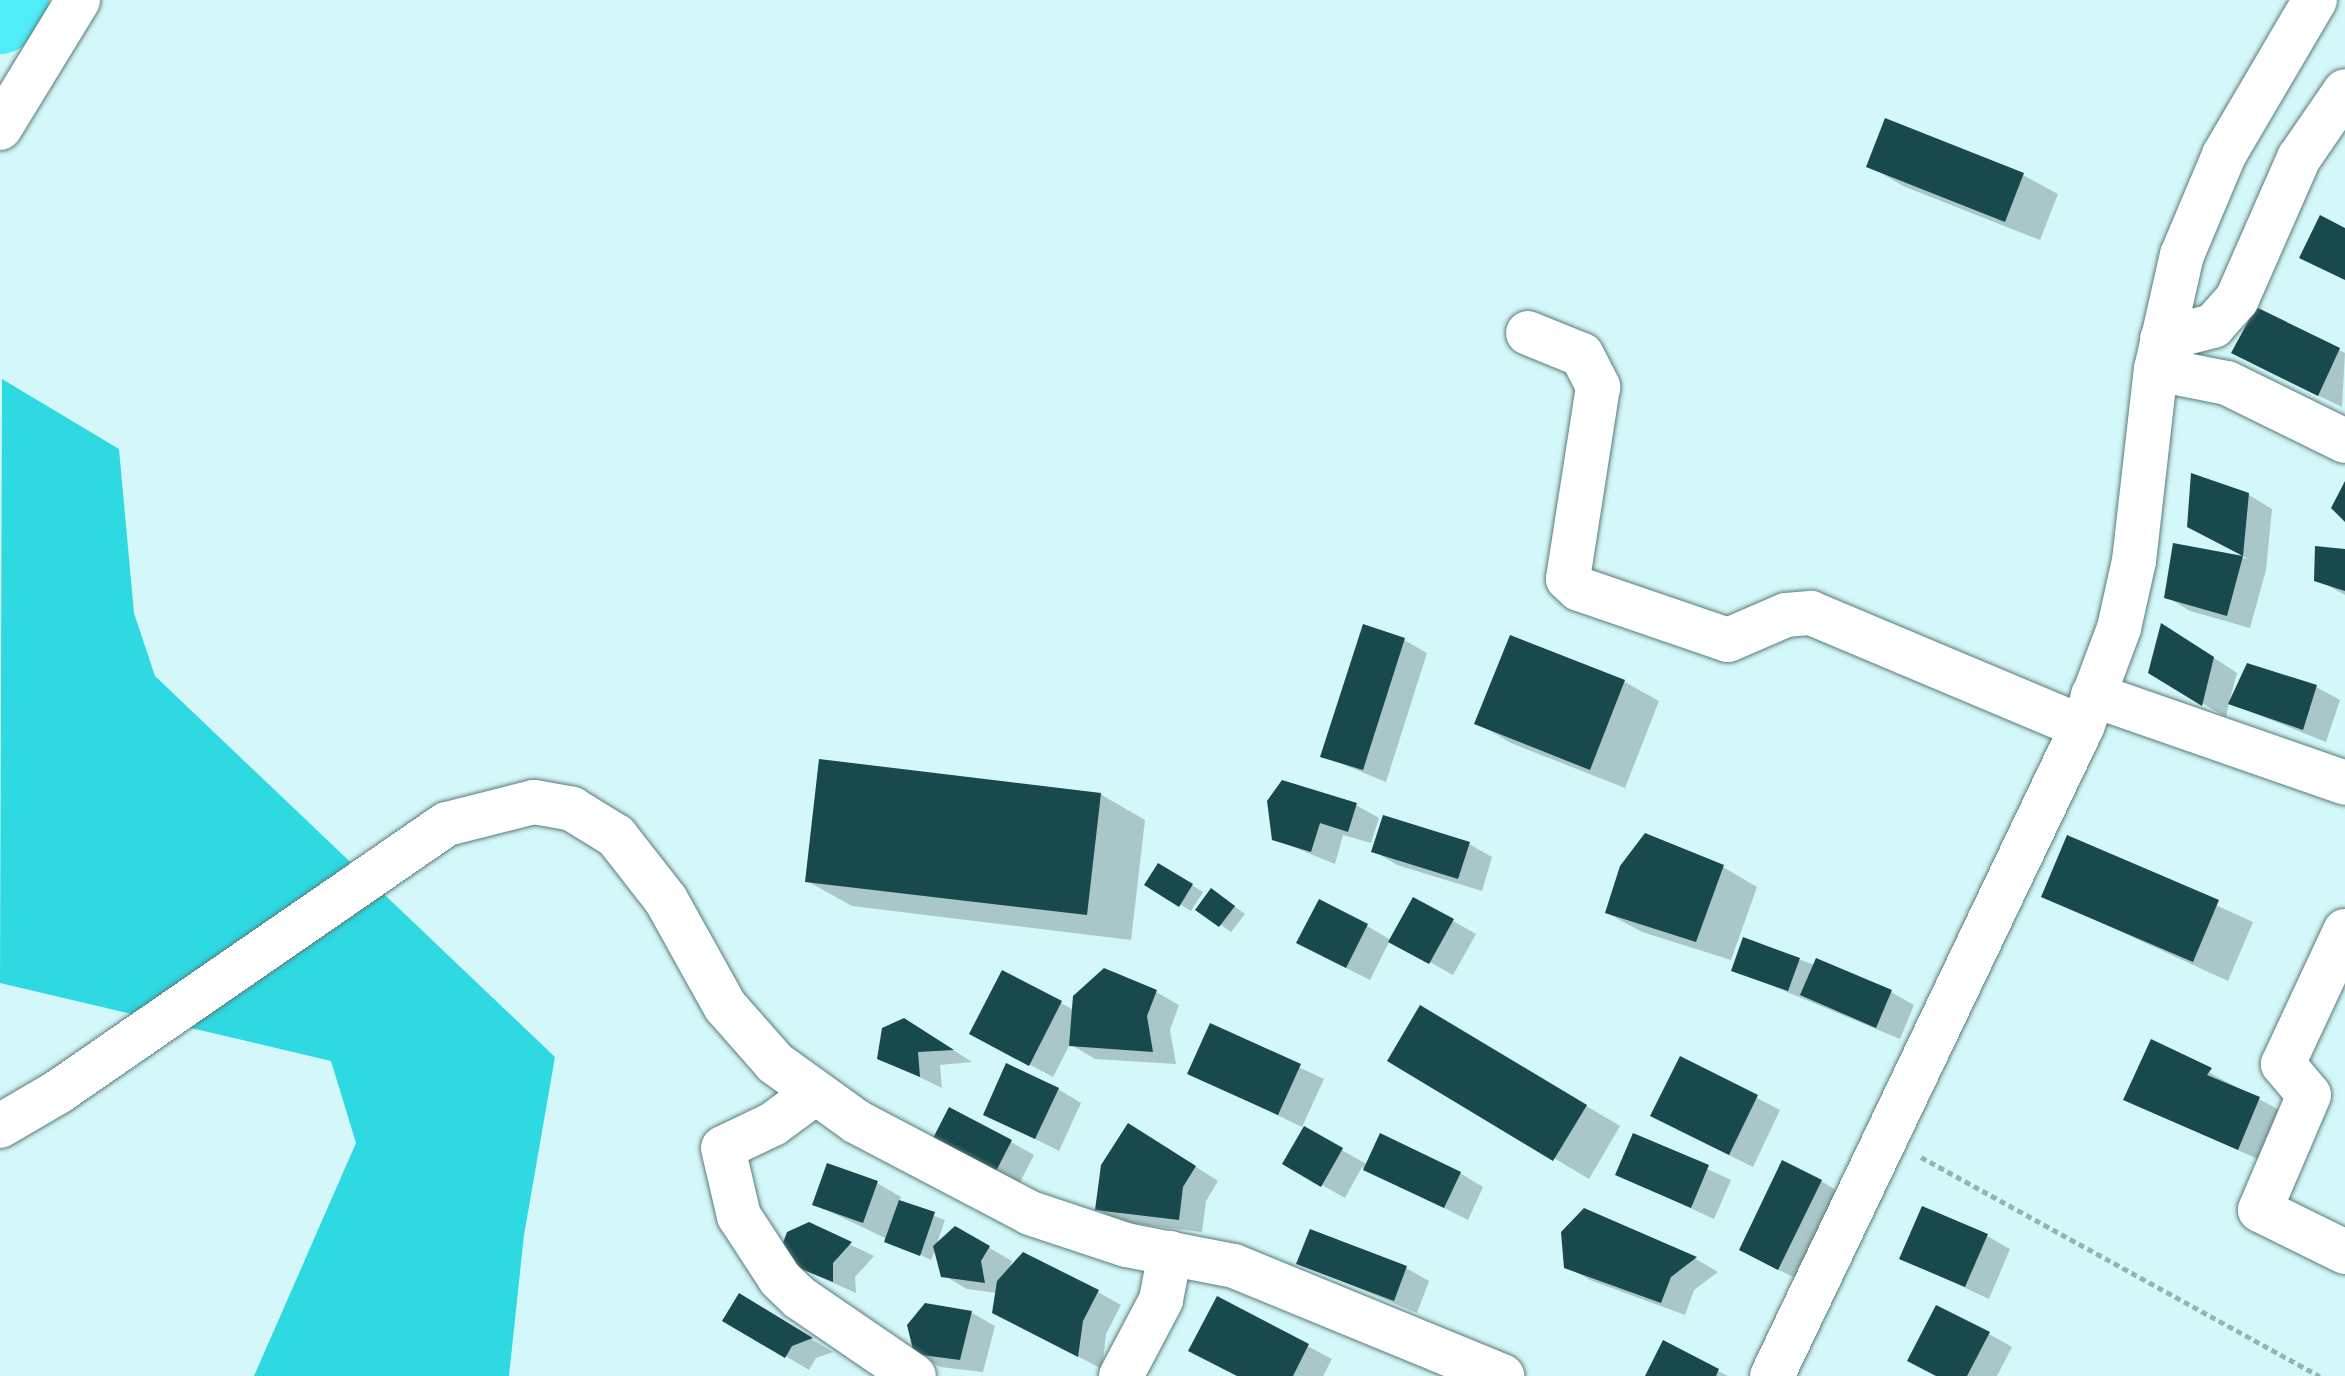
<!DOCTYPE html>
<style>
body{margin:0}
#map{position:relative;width:2345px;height:1376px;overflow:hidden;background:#d4f8fa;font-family:"Titillium Web",sans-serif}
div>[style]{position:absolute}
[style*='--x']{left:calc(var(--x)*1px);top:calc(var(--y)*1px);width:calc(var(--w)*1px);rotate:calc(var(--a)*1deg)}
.forest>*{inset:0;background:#2fd9e2}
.shadow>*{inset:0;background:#0003}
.river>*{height:76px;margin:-38px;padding:0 38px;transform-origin:38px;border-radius:38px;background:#4eedf7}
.building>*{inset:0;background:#18494c}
.path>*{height:5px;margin-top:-2.5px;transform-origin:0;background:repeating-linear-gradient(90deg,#96b2b4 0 6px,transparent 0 10px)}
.roads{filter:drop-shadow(0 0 2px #5a7a7c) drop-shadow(0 0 2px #5a7a7c)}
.minor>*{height:44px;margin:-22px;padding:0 22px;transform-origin:22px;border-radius:22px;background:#fff}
span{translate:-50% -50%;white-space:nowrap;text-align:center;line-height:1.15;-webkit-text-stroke:8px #d4f8fa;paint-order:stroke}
</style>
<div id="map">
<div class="forest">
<i style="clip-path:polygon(2px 379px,119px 449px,134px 613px,155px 676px,555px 1057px,524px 1235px,509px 1376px,254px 1376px,356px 1143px,331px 1061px,0 983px)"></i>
</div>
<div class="shadow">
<i style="clip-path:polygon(1869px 166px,2023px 175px,2058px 194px,2040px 240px,1903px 186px)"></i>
<i style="clip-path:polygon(2257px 309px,2345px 353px,2342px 407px,2257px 366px)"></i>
<i style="clip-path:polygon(2249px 495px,2272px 509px,2266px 570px,2250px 628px,2190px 611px,2167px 597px,2175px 545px,2248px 559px,2213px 540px)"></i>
<i style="clip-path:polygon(2345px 551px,2345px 595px,2316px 579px)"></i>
<i style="clip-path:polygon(1511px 637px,1625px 682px,1659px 701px,1625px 788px,1511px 743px,1477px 723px)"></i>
<i style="clip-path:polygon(2185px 639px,2237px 673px,2230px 699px,2316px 687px,2340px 700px,2326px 742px,2229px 703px,2226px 717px,2150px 673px)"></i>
<i style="clip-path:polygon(1404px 640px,1427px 653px,1386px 782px,1323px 756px)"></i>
<i style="clip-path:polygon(1100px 794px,1145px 820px,1131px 940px,852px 906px,807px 881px)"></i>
<i style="clip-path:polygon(1356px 805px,1379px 818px,1371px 843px,1343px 835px,1335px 864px,1274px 839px)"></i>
<i style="clip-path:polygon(2068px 838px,2253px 922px,2228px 981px,2043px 896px)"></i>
<i style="clip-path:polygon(1469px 844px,1492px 857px,1482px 891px,1397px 865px,1374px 851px)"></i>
<i style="clip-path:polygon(1159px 865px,1203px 892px,1191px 911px,1147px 884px)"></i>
<i style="clip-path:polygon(1723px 867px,1757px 887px,1731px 960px,1642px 932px,1607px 913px)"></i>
<i style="clip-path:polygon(1222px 897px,1245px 914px,1231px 932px,1198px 909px)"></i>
<i style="clip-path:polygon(1453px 921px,1476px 934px,1453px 975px,1390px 940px,1370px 980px,1322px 956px,1367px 926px,1391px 940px)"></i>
<i style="clip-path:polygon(1744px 940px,1891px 992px,1914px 1005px,1900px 1039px,1734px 970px)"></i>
<i style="clip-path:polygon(1003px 973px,1074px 1010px,1156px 992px,1179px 1005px,1170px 1030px,1176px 1064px,1095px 1059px,1070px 1044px,1053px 1077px,995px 1046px)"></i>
<i style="clip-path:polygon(1211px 1026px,1324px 1079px,1302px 1127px,1189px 1073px)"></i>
<i style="clip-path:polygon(1455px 1028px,1620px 1126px,1589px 1179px,1390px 1060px)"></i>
<i style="clip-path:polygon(928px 1034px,972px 1062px,940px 1065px,942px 1088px,880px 1058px)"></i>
<i style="clip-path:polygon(2152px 1042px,2283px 1112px,2262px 1161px,2125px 1099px)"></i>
<i style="clip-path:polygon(1681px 1059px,1780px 1110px,1753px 1167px,1676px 1129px)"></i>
<i style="clip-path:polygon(1058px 1089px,1081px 1103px,1059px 1151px,986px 1114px)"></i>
<i style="clip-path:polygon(1305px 1129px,1368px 1165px,1460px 1173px,1483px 1187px,1468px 1220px,1362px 1167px,1345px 1198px,1285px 1164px)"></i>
<i style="clip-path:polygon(1634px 1135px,1731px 1180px,1714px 1219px,1617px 1174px)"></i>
<i style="clip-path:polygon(1152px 1139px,1218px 1181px,1206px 1201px,1202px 1232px,1121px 1222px,1097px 1209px)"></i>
<i style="clip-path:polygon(1011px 1142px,1034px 1155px,1018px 1186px,956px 1154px)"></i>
<i style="clip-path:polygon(828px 1165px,877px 1183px,901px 1197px,899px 1202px,945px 1220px,936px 1246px,955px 1228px,1012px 1261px,1009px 1270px,1098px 1292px,1121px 1305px,1106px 1334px,1102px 1369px,1018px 1325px,997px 1293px,967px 1289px,943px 1275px,936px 1248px,931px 1260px,814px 1204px)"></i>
<i style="clip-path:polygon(1821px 1181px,1844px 1195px,1802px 1281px,1764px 1263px)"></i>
<i style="clip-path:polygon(1584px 1210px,1696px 1259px,1718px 1272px,1694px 1290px,1685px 1315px,1590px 1280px,1566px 1266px)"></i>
<i style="clip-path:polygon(809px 1225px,874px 1256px,855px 1277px,856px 1293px,779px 1259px)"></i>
<i style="clip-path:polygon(1987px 1236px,2010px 1249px,1989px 1299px,1901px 1258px)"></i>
<i style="clip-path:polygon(1299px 1263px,1406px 1268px,1429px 1281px,1417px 1313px)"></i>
<i style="clip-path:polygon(739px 1296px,833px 1352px,816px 1358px,809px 1370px,725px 1320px)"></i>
<i style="clip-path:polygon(1218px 1299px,1332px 1359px,1323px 1376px,1239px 1376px)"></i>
<i style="clip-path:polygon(925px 1305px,972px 1313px,995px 1326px,983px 1372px,940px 1367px,916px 1353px)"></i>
<i style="clip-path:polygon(1989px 1334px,2012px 1347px,1997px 1376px,1937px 1376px)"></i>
<i style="clip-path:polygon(1664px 1343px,1718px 1371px,1728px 1376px,1649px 1376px)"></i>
</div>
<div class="river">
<i style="--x:0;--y:16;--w:19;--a:-55"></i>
</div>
<div class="building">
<i style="clip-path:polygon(1885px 118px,2024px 173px,2005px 222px,1866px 167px)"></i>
<i style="clip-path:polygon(2320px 215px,2345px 228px,2345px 280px,2299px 258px)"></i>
<i style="clip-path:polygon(2256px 307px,2340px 348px,2318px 396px,2231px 353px)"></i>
<i style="clip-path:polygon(2191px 473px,2249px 493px,2243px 556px,2227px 616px,2164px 598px,2173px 543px,2243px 556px,2187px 527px)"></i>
<i style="clip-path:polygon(2345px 481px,2345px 522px,2331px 508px)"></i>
<i style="clip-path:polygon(2315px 546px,2345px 549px,2345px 591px,2314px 581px)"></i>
<i style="clip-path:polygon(2161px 623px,2214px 657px,2202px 706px,2148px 673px)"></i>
<i style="clip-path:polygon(1363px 624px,1405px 638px,1363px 770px,1320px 757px)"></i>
<i style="clip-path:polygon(1510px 635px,1625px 680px,1590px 770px,1474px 724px)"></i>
<i style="clip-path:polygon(2247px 663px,2317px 685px,2303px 730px,2228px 704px)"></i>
<i style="clip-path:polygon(819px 759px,1101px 793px,1087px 915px,805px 882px)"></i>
<i style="clip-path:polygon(1282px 780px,1357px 803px,1348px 832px,1320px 823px,1311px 852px,1272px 840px,1267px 801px)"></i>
<i style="clip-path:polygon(1383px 815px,1470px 842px,1458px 879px,1371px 852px)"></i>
<i style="clip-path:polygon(1645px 833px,1724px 865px,1696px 942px,1605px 913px,1620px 866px)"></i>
<i style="clip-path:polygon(2067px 835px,2219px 900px,2193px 962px,2041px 897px)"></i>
<i style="clip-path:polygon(1158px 863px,1193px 884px,1179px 907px,1144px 885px)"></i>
<i style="clip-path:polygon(1211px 888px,1235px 906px,1219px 927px,1195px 910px)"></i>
<i style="clip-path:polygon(1413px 897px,1454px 919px,1429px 964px,1388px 942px)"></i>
<i style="clip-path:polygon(1319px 899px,1368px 924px,1346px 968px,1296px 943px)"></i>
<i style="clip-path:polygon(1743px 937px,1800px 958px,1788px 991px,1731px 971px)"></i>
<i style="clip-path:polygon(1816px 958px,1892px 990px,1876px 1028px,1800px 995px)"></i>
<i style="clip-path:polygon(1104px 968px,1157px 990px,1147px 1016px,1153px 1052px,1069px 1046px,1073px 996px)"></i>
<i style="clip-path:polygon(1002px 970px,1062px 1001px,1029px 1066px,969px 1034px)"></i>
<i style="clip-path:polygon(1420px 1005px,1587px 1105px,1553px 1161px,1387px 1061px)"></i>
<i style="clip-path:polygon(904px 1018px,954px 1050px,918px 1052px,920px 1077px,877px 1059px,882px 1028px)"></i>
<i style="clip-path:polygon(1210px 1023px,1301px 1064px,1278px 1115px,1187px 1074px)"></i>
<i style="clip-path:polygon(2151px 1039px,2212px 1068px,2207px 1075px,2260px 1097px,2238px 1150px,2123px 1100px)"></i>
<i style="clip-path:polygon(1680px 1056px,1758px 1095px,1729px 1155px,1650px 1116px)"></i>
<i style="clip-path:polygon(1006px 1063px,1059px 1088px,1035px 1139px,983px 1115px)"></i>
<i style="clip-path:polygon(949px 1107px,1012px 1140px,994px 1175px,931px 1142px)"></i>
<i style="clip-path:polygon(1128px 1123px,1196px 1166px,1183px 1187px,1179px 1220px,1095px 1210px,1101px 1165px)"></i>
<i style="clip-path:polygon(1304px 1126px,1343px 1148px,1321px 1187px,1282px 1164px)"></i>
<i style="clip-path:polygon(1380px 1133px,1461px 1172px,1444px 1208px,1363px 1170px)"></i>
<i style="clip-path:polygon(1633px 1133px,1709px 1165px,1691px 1208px,1615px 1175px)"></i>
<i style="clip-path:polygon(1782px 1160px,1822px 1180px,1778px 1270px,1739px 1250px)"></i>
<i style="clip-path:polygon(827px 1163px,878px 1181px,863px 1223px,812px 1205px)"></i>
<i style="clip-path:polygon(899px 1200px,935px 1212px,920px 1256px,884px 1242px)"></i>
<i style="clip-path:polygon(1922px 1206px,1988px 1234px,1965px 1287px,1899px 1259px)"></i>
<i style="clip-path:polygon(1584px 1208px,1697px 1257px,1671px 1277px,1661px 1303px,1564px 1268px,1561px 1232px)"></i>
<i style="clip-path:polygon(809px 1222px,852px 1242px,833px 1263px,833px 1282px,777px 1259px,787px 1232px)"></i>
<i style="clip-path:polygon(955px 1226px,990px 1246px,981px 1261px,985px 1283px,941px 1277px,933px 1246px)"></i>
<i style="clip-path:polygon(1310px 1229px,1407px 1266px,1394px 1301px,1296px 1264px)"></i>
<i style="clip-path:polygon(1023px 1252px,1099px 1290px,1083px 1321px,1078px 1357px,992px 1313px,997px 1281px)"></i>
<i style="clip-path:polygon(739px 1293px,813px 1338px,792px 1346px,785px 1358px,722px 1321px)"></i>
<i style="clip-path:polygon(1217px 1296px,1309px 1344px,1293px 1376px,1237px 1376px,1188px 1351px)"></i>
<i style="clip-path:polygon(925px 1303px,972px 1311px,960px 1360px,914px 1354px,907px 1325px)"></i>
<i style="clip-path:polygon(1936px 1305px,1990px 1332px,1967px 1376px,1936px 1376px,1907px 1361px)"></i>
<i style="clip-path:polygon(1663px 1340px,1719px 1369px,1716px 1376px,1645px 1376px)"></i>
</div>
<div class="path">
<i style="--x:1921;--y:1157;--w:455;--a:28.8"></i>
</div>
<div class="roads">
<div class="minor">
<i style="--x:0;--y:128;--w:150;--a:-58.6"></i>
<i style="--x:1528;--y:333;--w:58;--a:22.2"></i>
<i style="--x:1582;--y:355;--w:36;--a:63"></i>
<i style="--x:1598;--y:387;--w:194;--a:98.9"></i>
<i style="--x:1568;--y:579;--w:15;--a:42"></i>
<i style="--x:1579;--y:589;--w:157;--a:18.9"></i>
<i style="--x:1728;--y:640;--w:63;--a:-23.3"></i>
<i style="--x:1786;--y:615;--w:25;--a:-5"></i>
<i style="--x:1811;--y:613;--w:294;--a:22.8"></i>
<i style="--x:2162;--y:339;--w:53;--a:-14.3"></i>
<i style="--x:2213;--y:326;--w:36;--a:-48"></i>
<i style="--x:2237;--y:299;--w:154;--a:-66.3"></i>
<i style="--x:2299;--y:158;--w:81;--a:-55.5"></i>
<i style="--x:2156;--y:369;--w:72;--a:11.2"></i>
<i style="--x:2227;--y:383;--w:131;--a:26.2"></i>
<i style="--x:2093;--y:695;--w:267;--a:19.2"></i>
<i style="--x:2345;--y:931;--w:147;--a:115"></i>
<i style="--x:2283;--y:1064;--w:40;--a:50"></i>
<i style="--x:2309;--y:1095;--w:125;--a:113.1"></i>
<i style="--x:2260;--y:1210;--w:95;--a:26.3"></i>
<i style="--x:815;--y:1093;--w:52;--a:143.6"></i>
<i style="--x:773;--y:1124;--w:55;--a:154.4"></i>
<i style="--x:723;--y:1148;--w:70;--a:76.8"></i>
<i style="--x:739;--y:1216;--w:75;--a:56.9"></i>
<i style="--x:780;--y:1279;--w:28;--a:44"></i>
<i style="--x:800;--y:1298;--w:138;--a:34.4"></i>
<i style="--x:0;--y:1126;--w:67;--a:-30.4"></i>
<i style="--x:58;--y:1092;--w:472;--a:-34.6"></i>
<i style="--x:447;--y:824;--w:90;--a:-14.2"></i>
<i style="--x:534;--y:802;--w:39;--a:10"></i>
<i style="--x:572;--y:809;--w:52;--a:31.5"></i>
<i style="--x:616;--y:836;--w:81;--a:52"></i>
<i style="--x:666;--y:900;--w:121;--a:60.9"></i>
<i style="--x:725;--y:1006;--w:76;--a:48.7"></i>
<i style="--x:775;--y:1063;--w:101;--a:35.7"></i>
<i style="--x:857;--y:1122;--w:195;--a:27.7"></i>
<i style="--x:1030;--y:1213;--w:101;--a:18.4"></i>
<i style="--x:1126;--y:1245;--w:110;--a:11"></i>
<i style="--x:1234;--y:1266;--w:290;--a:22.3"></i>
<i style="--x:1121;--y:1376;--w:86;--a:-62.2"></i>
<i style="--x:1161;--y:1300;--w:48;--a:-79.2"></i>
<i style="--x:1772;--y:1376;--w:719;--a:-64.47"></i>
<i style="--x:2082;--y:727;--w:106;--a:-69.5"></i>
<i style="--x:2119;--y:628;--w:69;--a:-77.4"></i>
<i style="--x:2134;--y:561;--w:193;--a:-83.5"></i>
<i style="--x:2156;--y:369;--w:117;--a:-77.2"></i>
<i style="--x:2182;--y:255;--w:108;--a:-67.2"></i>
<i style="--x:2224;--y:155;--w:180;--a:-59.6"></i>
</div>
</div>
</div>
